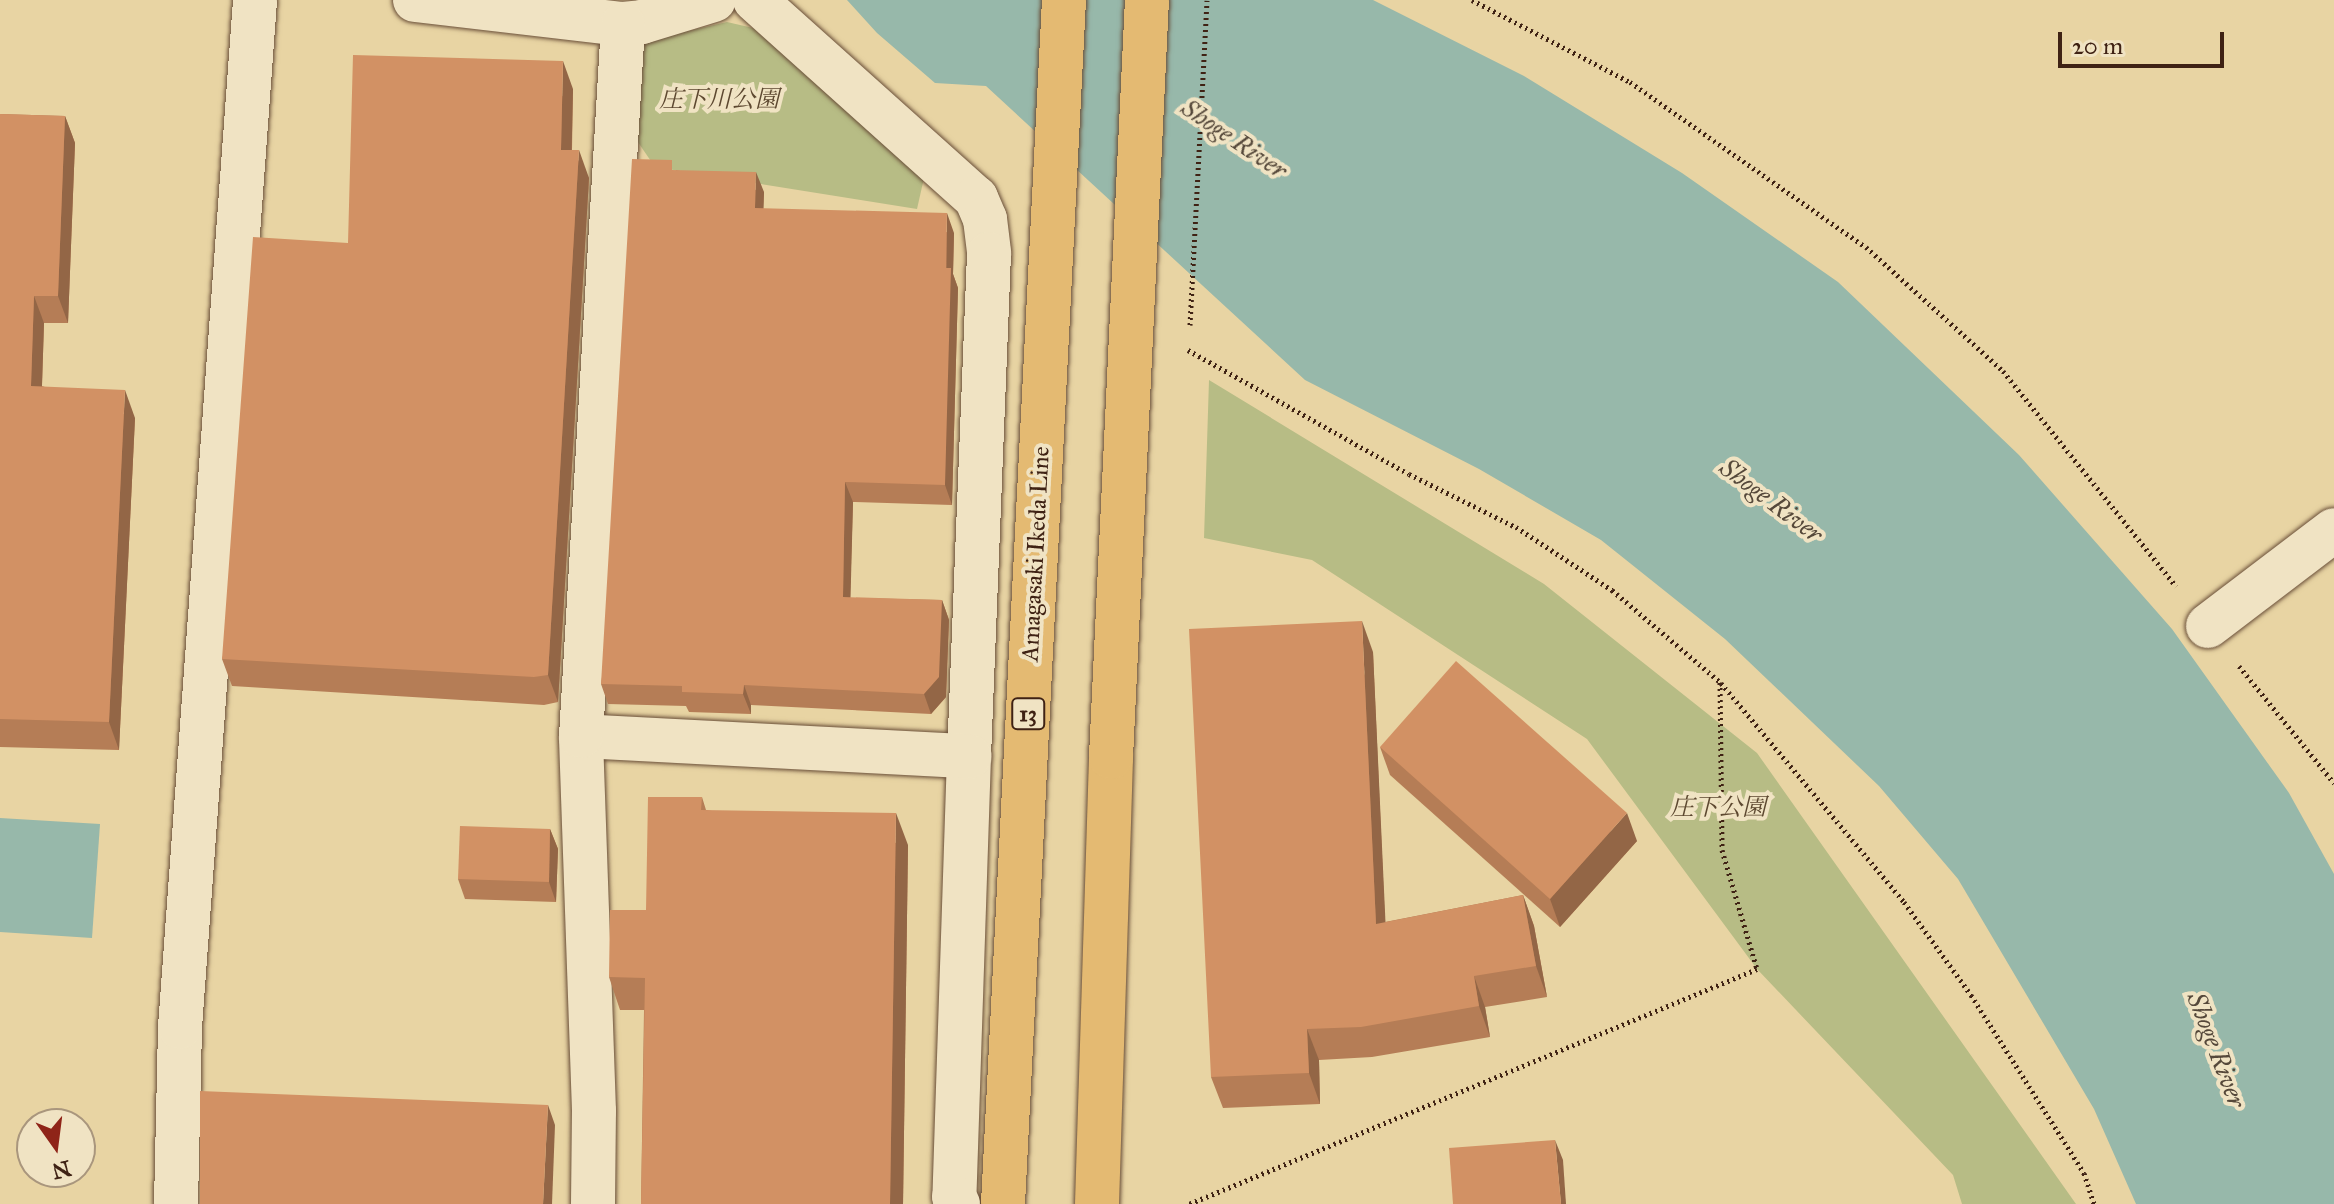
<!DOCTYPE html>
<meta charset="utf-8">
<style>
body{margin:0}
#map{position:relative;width:2334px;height:1204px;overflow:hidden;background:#e8d4a3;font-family:"IM FELL Great Primer","Noto Serif JP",serif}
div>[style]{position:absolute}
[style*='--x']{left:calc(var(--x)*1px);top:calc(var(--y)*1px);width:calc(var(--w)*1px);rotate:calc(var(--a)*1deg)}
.green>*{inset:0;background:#b7bc85}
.water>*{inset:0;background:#97b8aa}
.path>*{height:5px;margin-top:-2.5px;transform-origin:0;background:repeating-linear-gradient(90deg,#3f2214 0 2px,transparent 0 6px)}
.roads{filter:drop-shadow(0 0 2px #694e38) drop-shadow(0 0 2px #694e38)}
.street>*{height:44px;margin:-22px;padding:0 22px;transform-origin:22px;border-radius:22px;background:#f0e3c3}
.primary>*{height:44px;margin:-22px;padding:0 22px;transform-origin:22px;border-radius:22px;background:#e4ba72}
.wall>*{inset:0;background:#b57d56}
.shaded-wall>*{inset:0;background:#936646}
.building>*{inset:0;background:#d29164}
span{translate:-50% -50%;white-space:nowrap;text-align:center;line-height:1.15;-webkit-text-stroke:8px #f0e3c3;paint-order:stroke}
.shield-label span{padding:2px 6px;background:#f0e3c3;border:2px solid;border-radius:6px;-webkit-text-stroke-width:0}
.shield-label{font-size:22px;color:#3f2214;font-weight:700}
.park-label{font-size:24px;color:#5d4830;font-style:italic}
.street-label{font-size:24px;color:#3f2214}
.water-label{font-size:26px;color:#55483a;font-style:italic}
.north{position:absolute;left:16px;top:1108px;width:80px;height:80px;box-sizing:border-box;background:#f0e3c3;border:2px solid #a9967d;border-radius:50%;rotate:166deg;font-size:22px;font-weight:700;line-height:32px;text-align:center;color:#3f2214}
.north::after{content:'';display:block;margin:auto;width:28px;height:36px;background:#8f2418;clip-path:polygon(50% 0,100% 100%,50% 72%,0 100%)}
.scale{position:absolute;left:2058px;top:32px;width:166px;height:36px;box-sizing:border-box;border:4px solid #3f2214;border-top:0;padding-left:10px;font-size:24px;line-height:28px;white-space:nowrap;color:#3f2214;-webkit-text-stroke:6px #f0e3c3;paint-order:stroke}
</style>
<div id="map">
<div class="green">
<i style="clip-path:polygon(727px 22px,753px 28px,924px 178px,917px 209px,655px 167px,631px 132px,640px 42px)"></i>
<i style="clip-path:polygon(1209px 380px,1544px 584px,1757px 753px,2076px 1204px,1962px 1204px,1953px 1175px,1757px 969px,1587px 739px,1312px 560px,1204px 538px)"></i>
</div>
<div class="water">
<i style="clip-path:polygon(847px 0,1373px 0,1524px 76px,1682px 173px,1838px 282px,2019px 455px,2172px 629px,2289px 793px,2334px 874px,2334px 1204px,2136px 1204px,2094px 1109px,1958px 879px,1879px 786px,1725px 639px,1601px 540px,1479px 469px,1305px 380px,986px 86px,935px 83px,877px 33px)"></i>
<i style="clip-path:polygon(0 818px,100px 824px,92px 938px,0 932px)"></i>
</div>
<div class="path">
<i style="--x:1472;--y:0;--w:178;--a:27.4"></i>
<i style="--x:1630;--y:82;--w:288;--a:35"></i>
<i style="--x:1866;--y:247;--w:185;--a:42.1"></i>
<i style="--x:2003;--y:371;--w:276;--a:51.2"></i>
<i style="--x:1190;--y:325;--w:325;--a:-87"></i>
<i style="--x:1188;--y:350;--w:253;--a:29.3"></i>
<i style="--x:1409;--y:474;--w:119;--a:26.4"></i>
<i style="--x:1516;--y:527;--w:115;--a:33.3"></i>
<i style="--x:1612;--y:590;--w:142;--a:40.4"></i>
<i style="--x:1720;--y:682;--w:168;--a:89.3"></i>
<i style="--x:1722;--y:850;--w:124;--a:73.6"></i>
<i style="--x:1757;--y:969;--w:615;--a:157.52"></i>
<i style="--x:2239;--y:666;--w:151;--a:50.9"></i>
<i style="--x:1721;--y:683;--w:285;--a:50.1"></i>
<i style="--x:1904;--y:902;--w:115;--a:54.2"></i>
<i style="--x:1971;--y:995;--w:211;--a:57.6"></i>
<i style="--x:2084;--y:1173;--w:33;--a:72"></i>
</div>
<div class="roads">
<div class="street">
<i style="--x:415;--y:0;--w:209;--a:6.6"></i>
<i style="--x:623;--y:24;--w:19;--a:-6"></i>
<i style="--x:642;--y:22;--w:75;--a:-17"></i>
<i style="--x:755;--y:0;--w:297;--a:41.9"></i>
<i style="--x:976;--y:198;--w:23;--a:67"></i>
<i style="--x:985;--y:219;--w:35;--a:83"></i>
<i style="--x:989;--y:254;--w:502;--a:92.28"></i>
<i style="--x:969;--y:756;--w:441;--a:91.9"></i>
<i style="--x:954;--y:1197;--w:8;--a:60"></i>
<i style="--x:2208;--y:626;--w:158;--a:-37.3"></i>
<i style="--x:581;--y:736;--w:389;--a:3"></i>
<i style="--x:176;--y:1204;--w:177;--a:-88.7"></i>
<i style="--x:180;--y:1027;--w:1030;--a:-85.82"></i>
<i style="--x:593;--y:1204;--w:93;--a:-89.4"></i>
<i style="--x:594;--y:1111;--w:375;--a:-92"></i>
<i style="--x:581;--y:736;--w:713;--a:-86.62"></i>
</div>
<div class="primary">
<i style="--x:1003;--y:1204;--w:1206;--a:-87.1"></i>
<i style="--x:1097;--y:1204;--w:447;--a:-88.2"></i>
<i style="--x:1111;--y:757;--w:758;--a:-87.28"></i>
</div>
</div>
<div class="wall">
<i style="clip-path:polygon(573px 89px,572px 150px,589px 178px,558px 702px,544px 705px,232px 686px,222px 659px,348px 243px)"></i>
<i style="clip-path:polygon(0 114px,65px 116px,75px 143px,68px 323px,44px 323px,42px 386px,135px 418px,119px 750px,0 747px)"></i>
<i style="clip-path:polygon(676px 170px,764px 192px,763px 209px,954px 233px,953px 274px,958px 288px,952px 505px,853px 502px,850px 598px,942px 600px,949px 620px,946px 697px,931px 714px,751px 705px,751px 714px,689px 712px,686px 706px,608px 704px,601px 684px)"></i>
<i style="clip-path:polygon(1373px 652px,1385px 922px,1523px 895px,1534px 926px,1547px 997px,1485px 1007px,1490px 1037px,1372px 1057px,1319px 1060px,1320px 1104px,1223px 1108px,1211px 1077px)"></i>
<i style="clip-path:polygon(1380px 747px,1637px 841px,1560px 927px,1390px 775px)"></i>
<i style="clip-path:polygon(702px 797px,706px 810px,908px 845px,903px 1204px,641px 1204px,644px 1010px,620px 1010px,609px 977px,646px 910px)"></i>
<i style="clip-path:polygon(550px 829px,558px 849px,556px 902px,465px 899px,458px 879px)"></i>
</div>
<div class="shaded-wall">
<i style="clip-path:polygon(563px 61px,573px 89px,571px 177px,561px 150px)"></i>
<i style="clip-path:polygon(65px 116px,75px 143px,68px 323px,58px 296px)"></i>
<i style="clip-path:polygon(579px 150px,589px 178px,558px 702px,548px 675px)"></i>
<i style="clip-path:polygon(756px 172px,764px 192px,763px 228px,755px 208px)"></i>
<i style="clip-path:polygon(947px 213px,954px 233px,953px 274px,958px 288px,952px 505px,945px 485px)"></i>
<i style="clip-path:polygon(34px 296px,44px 323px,41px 414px,31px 386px)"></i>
<i style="clip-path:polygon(125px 390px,135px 418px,119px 750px,109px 722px)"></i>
<i style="clip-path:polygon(845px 482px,853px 502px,850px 617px,843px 597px)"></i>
<i style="clip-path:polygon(942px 600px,949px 620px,946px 697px,931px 714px,924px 694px)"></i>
<i style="clip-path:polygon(1362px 621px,1373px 652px,1387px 955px,1376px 924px)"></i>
<i style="clip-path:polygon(744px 685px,751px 705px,751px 714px,743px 694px)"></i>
<i style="clip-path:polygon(896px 813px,908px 845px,903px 1204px,890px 1204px)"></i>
<i style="clip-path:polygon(1627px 813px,1637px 841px,1560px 927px,1550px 899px)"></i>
<i style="clip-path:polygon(550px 829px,558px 849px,556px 902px,549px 882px)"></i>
<i style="clip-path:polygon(1523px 895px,1534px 926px,1547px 997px,1536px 966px)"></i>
<i style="clip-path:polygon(1474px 976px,1485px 1007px,1490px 1037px,1479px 1006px)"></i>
<i style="clip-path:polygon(1307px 1029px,1319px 1060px,1320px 1104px,1309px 1073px)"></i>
<i style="clip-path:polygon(548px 1105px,555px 1125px,552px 1204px,543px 1204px)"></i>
<i style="clip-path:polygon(1555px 1140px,1563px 1160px,1566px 1204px,1561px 1204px)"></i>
</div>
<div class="building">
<i style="clip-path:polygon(353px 55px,563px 61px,561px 150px,579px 150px,548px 675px,534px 677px,222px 659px,253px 237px,348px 243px)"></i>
<i style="clip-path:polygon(0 114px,65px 116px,58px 296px,34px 296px,31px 386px,125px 390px,109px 722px,0 719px)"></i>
<i style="clip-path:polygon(632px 159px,672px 160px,672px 170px,756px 172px,755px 208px,947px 213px,946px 268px,951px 268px,945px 485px,845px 482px,843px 597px,942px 600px,939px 677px,924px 694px,744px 685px,743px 694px,682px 692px,682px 686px,601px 684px)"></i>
<i style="clip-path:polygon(1362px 621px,1376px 924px,1523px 895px,1536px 966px,1474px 976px,1479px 1006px,1361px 1027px,1307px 1029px,1309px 1073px,1211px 1077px,1189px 629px)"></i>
<i style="clip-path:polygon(1456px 661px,1627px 813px,1550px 899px,1380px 747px)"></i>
<i style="clip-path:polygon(648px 797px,702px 797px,701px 810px,896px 813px,890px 1204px,641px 1204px,645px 978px,609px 977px,610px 910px,646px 910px)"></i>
<i style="clip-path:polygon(460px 826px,550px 829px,549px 882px,458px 879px)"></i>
<i style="clip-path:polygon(200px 1091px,548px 1105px,543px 1204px,200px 1204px)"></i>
<i style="clip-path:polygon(1555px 1140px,1561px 1204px,1453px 1204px,1449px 1148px)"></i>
</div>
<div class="shield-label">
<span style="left:1028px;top:714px">13</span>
</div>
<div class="park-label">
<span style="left:719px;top:100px">庄下川公園</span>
<span style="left:1718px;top:808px">庄下公園</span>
</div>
<div class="street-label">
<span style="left:1036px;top:554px;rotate:-87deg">Amagasaki Ikeda Line</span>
</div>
<div class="water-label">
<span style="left:1234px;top:139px;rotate:34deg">Shoge River</span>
<span style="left:1771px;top:501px;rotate:37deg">Shoge River</span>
<span style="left:2216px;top:1050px;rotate:69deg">Shoge River</span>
</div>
<div class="north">N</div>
<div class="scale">20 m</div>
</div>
